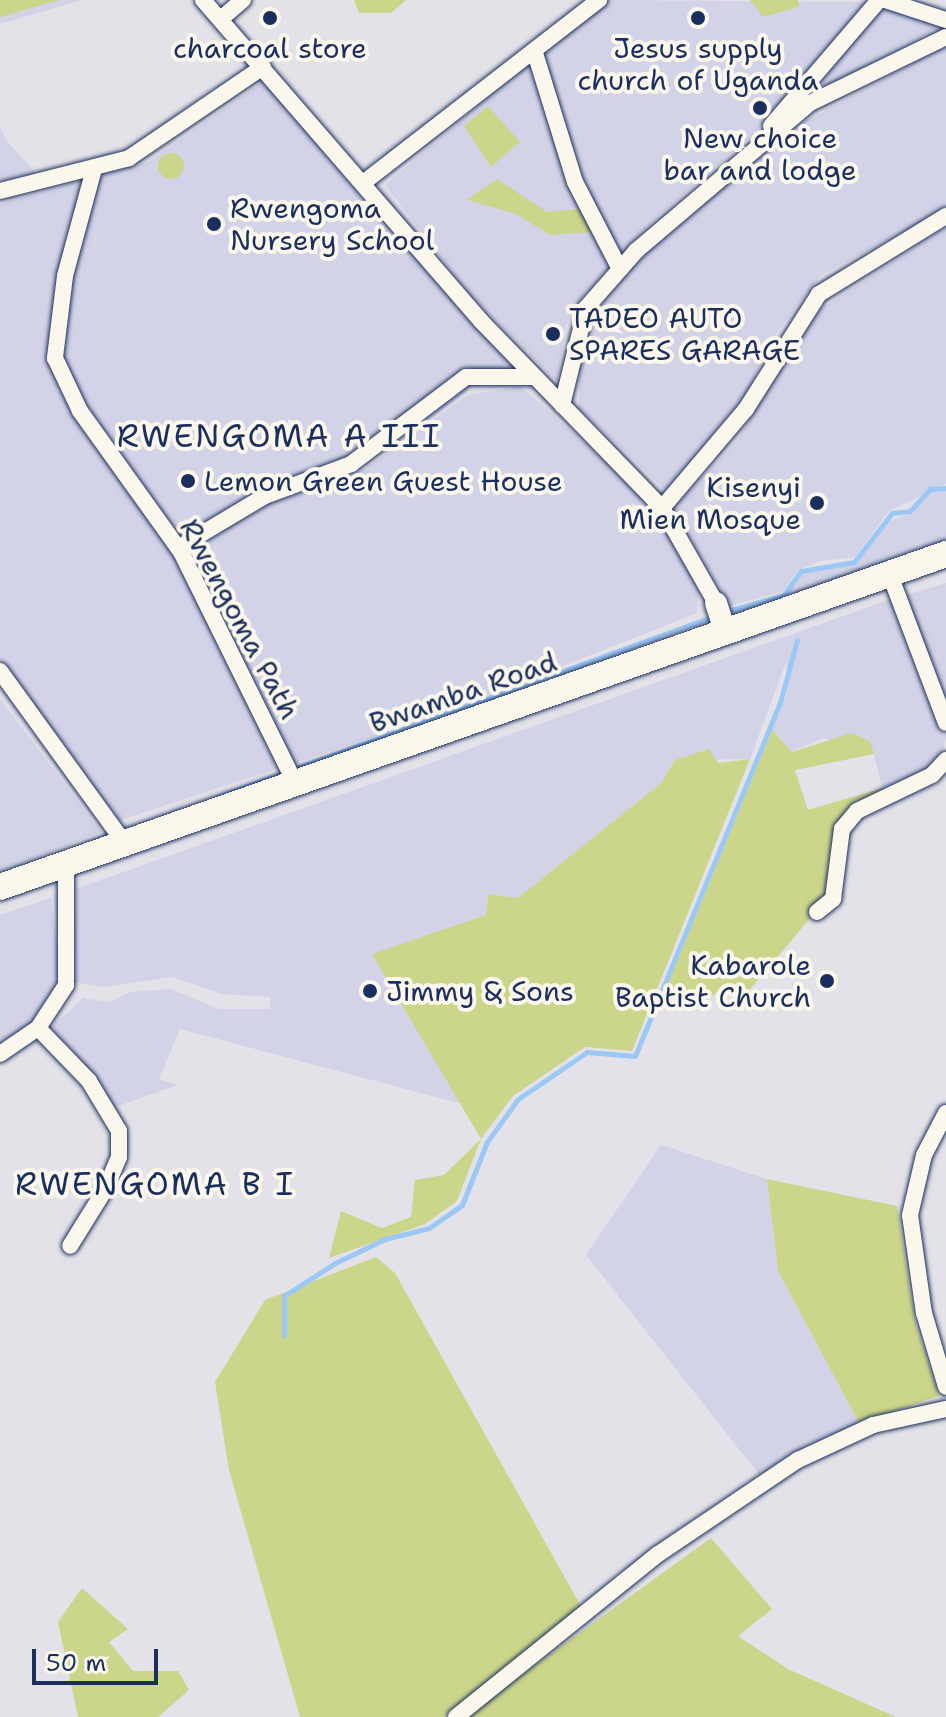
<!DOCTYPE html>
<style>
body{margin:0}
#map{position:relative;width:946px;height:1717px;overflow:hidden;background:#e3e2e9;font-family:"Shantell Sans",sans-serif}
div>[style]{position:absolute}
[style*='--x']{left:calc(var(--x)*1px);top:calc(var(--y)*1px);width:calc(var(--w)*1px);rotate:calc(var(--a)*1deg)}
.built>*{inset:0;background:#d2d3e7}
.green>*{inset:0;background:#cbd68a}
.round{border-radius:50%}
.stream>*{height:5px;margin:-2.5px;padding:0 2.5px;transform-origin:2.5px;border-radius:2.5px;background:#9cc8f6}
.roads{filter:drop-shadow(0 0 2px #1b2f5e) drop-shadow(0 0 2px #1b2f5e)}
.minor>*{height:16px;margin:-8px;padding:0 8px;transform-origin:8px;border-radius:8px;background:#fbf7ec}
.tertiary>*{height:22px;margin:-11px;padding:0 11px;transform-origin:11px;border-radius:11px;background:#fbf7ec}
.primary>*{height:26px;margin:-13px;padding:0 13px;transform-origin:13px;border-radius:13px;background:#fbf7ec}
.dots>*{width:22px;height:22px;translate:-50% -50%;box-sizing:border-box;border:4px solid #fbf7ec;border-radius:50%}
span{translate:-50% -50%;white-space:nowrap;text-align:center;line-height:1.15;-webkit-text-stroke:8px #fbf7ec;paint-order:stroke}
.poi-label{font-size:28px;color:#1b2f5e}
.left{translate:0 -50%;text-align:left}
.right{translate:-100% -50%;text-align:right}
.street-label{font-size:28px;color:#1b2f5e}
.quarter-label{font-size:32px;color:#1b2f5e;letter-spacing:2px}
.scale{position:absolute;left:32px;top:1649px;width:126px;height:36px;box-sizing:border-box;border:4px solid #1b2f5e;border-top:0;padding-left:10px;font-size:24px;line-height:28px;white-space:nowrap;color:#1b2f5e;-webkit-text-stroke:6px #fbf7ec;paint-order:stroke}
</style>
<div id="map">
<div class="built">
<i style="clip-path:polygon(0 0,83px 0,0 24px)"></i>
<i style="clip-path:polygon(603px 0,868px 2px,754px 134px,655px 219px,583px 296px,566px 325px,557px 381px,469px 294px,385px 185px)"></i>
<i style="clip-path:polygon(885px 8px,940px 26px,797px 108px,857px 31px)"></i>
<i style="clip-path:polygon(946px 46px,946px 210px,821px 275px,768px 344px,749px 390px,666px 491px,579px 408px,579px 344px,598px 308px,638px 261px,787px 131px)"></i>
<i style="clip-path:polygon(273px 74px,336px 164px,520px 373px,474px 386px,391px 448px,274px 497px,185px 545px,258px 508px,365px 469px,468px 395px,520px 386px,646px 497px,699px 586px,697px 613px,437px 716px,115px 822px,0 663px,0 204px,150px 161px)"></i>
<i style="clip-path:polygon(0 127px,6px 140px,36px 173px,0 181px)"></i>
<i style="clip-path:polygon(946px 227px,946px 484px,889px 511px,855px 557px,820px 561px,798px 570px,784px 591px,730px 606px,673px 508px,737px 441px,809px 317px)"></i>
<i style="clip-path:polygon(946px 490px,946px 544px,733px 620px,731px 613px,785px 597px,802px 573px,853px 564px,882px 524px,909px 514px,932px 491px)"></i>
<i style="clip-path:polygon(946px 583px,946px 712px,907px 595px)"></i>
<i style="clip-path:polygon(891px 599px,946px 735px,942px 757px,909px 782px,882px 788px,874px 754px,823px 738px,791px 752px,772px 730px,787px 693px,786px 662px,750px 759px,675px 760px,661px 783px,517px 899px,488px 894px,486px 915px,373px 954px,462px 1104px,180px 1029px,159px 1079px,178px 1085px,115px 1107px,51px 1028px,83px 998px,109px 1002px,131px 992px,170px 989px,219px 1009px,270px 1009px,270px 997px,222px 994px,172px 977px,104px 987px,74px 982px,76px 889px)"></i>
<i style="clip-path:polygon(0 699px,101px 832px,0 872px)"></i>
<i style="clip-path:polygon(51px 898px,62px 983px,37px 1021px,0 1049px,0 915px)"></i>
<i style="clip-path:polygon(661px 1145px,767px 1179px,778px 1271px,859px 1423px,792px 1453px,761px 1477px,586px 1255px)"></i>
</div>
<div class="green">
<i style="clip-path:polygon(0 0,60px 0,0 17px)"></i>
<i style="clip-path:polygon(354px 0,406px 0,391px 13px,359px 13px)"></i>
<i style="clip-path:polygon(750px 0,798px 0,799px 7px,763px 17px)"></i>
<i style="clip-path:polygon(488px 106px,520px 142px,491px 167px,464px 126px)"></i>
<i class="round" style="left:158px;top:153px;width:26px;height:26px"></i>
<i style="clip-path:polygon(497px 179px,547px 212px,592px 208px,593px 232px,550px 235px,516px 214px,467px 200px)"></i>
<i style="clip-path:polygon(772px 730px,792px 752px,851px 733px,870px 741px,874px 754px,795px 770px,808px 810px,882px 788px,882px 796px,839px 844px,836px 901px,819px 921px,812px 916px,747px 993px,722px 987px,708px 1000px,662px 998px)"></i>
<i style="clip-path:polygon(709px 749px,718px 763px,750px 759px,632px 1051px,585px 1047px,513px 1096px,481px 1139px,457px 1201px,425px 1224px,329px 1258px,341px 1211px,382px 1228px,411px 1217px,415px 1180px,444px 1175px,481px 1139px,372px 954px,486px 915px,488px 894px,518px 898px,661px 783px,675px 760px)"></i>
<i style="clip-path:polygon(767px 1179px,897px 1206px,915px 1322px,939px 1396px,859px 1423px,778px 1271px)"></i>
<i style="clip-path:polygon(376px 1257px,395px 1273px,583px 1610px,443px 1717px,300px 1717px,229px 1470px,215px 1382px,265px 1300px)"></i>
<i style="clip-path:polygon(711px 1538px,772px 1609px,738px 1636px,788px 1669px,896px 1717px,463px 1717px)"></i>
<i style="clip-path:polygon(82px 1588px,128px 1629px,109px 1642px,133px 1671px,178px 1671px,189px 1690px,158px 1717px,78px 1717px,58px 1622px)"></i>
</div>
<div class="stream">
<i style="--x:724;--y:612;--w:62;--a:-15.8"></i>
<i style="--x:784;--y:595;--w:29;--a:-55"></i>
<i style="--x:801;--y:571;--w:54;--a:-9.6"></i>
<i style="--x:854;--y:562;--w:62;--a:-52.2"></i>
<i style="--x:892;--y:513;--w:18;--a:-6"></i>
<i style="--x:910;--y:511;--w:30;--a:-48"></i>
<i style="--x:930;--y:489;--w:16;--a:-4"></i>
<i style="--x:217;--y:797;--w:529;--a:-20.01"></i>
<i style="--x:284;--y:1335;--w:39;--a:-90"></i>
<i style="--x:284;--y:1296;--w:61;--a:-32.9"></i>
<i style="--x:335;--y:1263;--w:55;--a:-25.6"></i>
<i style="--x:385;--y:1239;--w:45;--a:-14"></i>
<i style="--x:429;--y:1228;--w:40;--a:-34.9"></i>
<i style="--x:462;--y:1205;--w:68;--a:-68.4"></i>
<i style="--x:487;--y:1142;--w:53;--a:-54.2"></i>
<i style="--x:518;--y:1099;--w:83;--a:-34.3"></i>
<i style="--x:587;--y:1052;--w:48;--a:4.8"></i>
<i style="--x:635;--y:1056;--w:382;--a:-67.7"></i>
<i style="--x:780;--y:703;--w:65;--a:-74.9"></i>
</div>
<div class="roads">
<div class="minor">
<i style="--x:203;--y:0;--w:425;--a:49.1"></i>
<i style="--x:481;--y:321;--w:260;--a:45.9"></i>
<i style="--x:662;--y:508;--w:109;--a:60.4"></i>
<i style="--x:885;--y:0;--w:64;--a:18.2"></i>
<i style="--x:222;--y:18;--w:28;--a:-41"></i>
<i style="--x:535;--y:53;--w:135;--a:72.8"></i>
<i style="--x:575;--y:182;--w:98;--a:62.7"></i>
<i style="--x:771;--y:126;--w:166;--a:-49.4"></i>
<i style="--x:94;--y:169;--w:111;--a:105.2"></i>
<i style="--x:65;--y:276;--w:83;--a:97"></i>
<i style="--x:55;--y:358;--w:59;--a:64.7"></i>
<i style="--x:80;--y:411;--w:173;--a:54.4"></i>
<i style="--x:181;--y:552;--w:260;--a:63.7"></i>
<i style="--x:363;--y:183;--w:299;--a:-37.8"></i>
<i style="--x:0;--y:191;--w:133;--a:-14.3"></i>
<i style="--x:129;--y:158;--w:162;--a:-34.2"></i>
<i style="--x:562;--y:405;--w:100;--a:-76.1"></i>
<i style="--x:586;--y:308;--w:76;--a:-48.7"></i>
<i style="--x:636;--y:251;--w:228;--a:-40.4"></i>
<i style="--x:810;--y:103;--w:151;--a:-25.9"></i>
<i style="--x:662;--y:508;--w:130;--a:-49.7"></i>
<i style="--x:746;--y:409;--w:136;--a:-57.6"></i>
<i style="--x:819;--y:294;--w:149;--a:-31.6"></i>
<i style="--x:178;--y:548;--w:101;--a:-30.9"></i>
<i style="--x:265;--y:496;--w:92;--a:-20.4"></i>
<i style="--x:351;--y:464;--w:144;--a:-37.1"></i>
<i style="--x:466;--y:377;--w:68;--a:0"></i>
<i style="--x:890;--y:575;--w:158;--a:69.3"></i>
<i style="--x:0;--y:671;--w:215;--a:54.1"></i>
<i style="--x:817;--y:912;--w:21;--a:-39"></i>
<i style="--x:833;--y:899;--w:71;--a:-82.7"></i>
<i style="--x:842;--y:829;--w:23;--a:-50"></i>
<i style="--x:857;--y:811;--w:83;--a:-25.6"></i>
<i style="--x:932;--y:775;--w:21;--a:-47"></i>
<i style="--x:38;--y:1028;--w:74;--a:46.1"></i>
<i style="--x:89;--y:1081;--w:58;--a:59"></i>
<i style="--x:119;--y:1131;--w:26;--a:90"></i>
<i style="--x:119;--y:1157;--w:34;--a:113"></i>
<i style="--x:106;--y:1188;--w:68;--a:121.8"></i>
<i style="--x:0;--y:1054;--w:46;--a:-34.4"></i>
<i style="--x:38;--y:1028;--w:51;--a:-56.9"></i>
<i style="--x:66;--y:985;--w:122;--a:-90"></i>
<i style="--x:946;--y:1113;--w:47;--a:117.6"></i>
<i style="--x:924;--y:1155;--w:62;--a:103.1"></i>
<i style="--x:910;--y:1215;--w:99;--a:81.9"></i>
<i style="--x:924;--y:1313;--w:77;--a:73.4"></i>
<i style="--x:456;--y:1717;--w:258;--a:-38.9"></i>
<i style="--x:657;--y:1555;--w:170;--a:-34"></i>
<i style="--x:798;--y:1460;--w:83;--a:-25"></i>
<i style="--x:873;--y:1425;--w:75;--a:-12.4"></i>
</div>
<div class="tertiary">
<i style="--x:716;--y:603;--w:32;--a:72"></i>
</div>
<div class="primary">
<i style="--x:0;--y:887;--w:1003;--a:-19.39"></i>
</div>
</div>
<div class="dots">
<i style="left:270px;top:18px;background:#1b2f5e"></i>
<i style="left:698px;top:18px;background:#1b2f5e"></i>
<i style="left:760px;top:108px;background:#1b2f5e"></i>
<i style="left:214px;top:224px;background:#1b2f5e"></i>
<i style="left:553px;top:334px;background:#1b2f5e"></i>
<i style="left:188px;top:481px;background:#1b2f5e"></i>
<i style="left:817px;top:503px;background:#1b2f5e"></i>
<i style="left:827px;top:981px;background:#1b2f5e"></i>
<i style="left:370px;top:991px;background:#1b2f5e"></i>
</div>
<div class="poi-label">
<span style="left:270px;top:48px">charcoal store</span>
<span style="left:698px;top:64px">Jesus supply<br>church of Uganda</span>
<span style="left:760px;top:154px">New choice<br>bar and lodge</span>
<span class="left" style="left:230px;top:224px">Rwengoma<br>Nursery School</span>
<span class="left" style="left:569px;top:334px">TADEO AUTO<br>SPARES GARAGE</span>
<span class="left" style="left:204px;top:481px">Lemon Green Guest House</span>
<span class="right" style="left:801px;top:503px">Kisenyi<br>Mien Mosque</span>
<span class="right" style="left:811px;top:981px">Kabarole<br>Baptist Church</span>
<span class="left" style="left:386px;top:991px">Jimmy &amp; Sons</span>
</div>
<div class="street-label">
<span style="left:240px;top:619px;rotate:62deg">Rwengoma Path</span>
<span style="left:463px;top:692px;rotate:-19deg">Bwamba Road</span>
</div>
<div class="quarter-label">
<span style="left:279px;top:436px">RWENGOMA A III</span>
<span style="left:155px;top:1184px">RWENGOMA B I</span>
</div>
<div class="scale">50 m</div>
</div>
